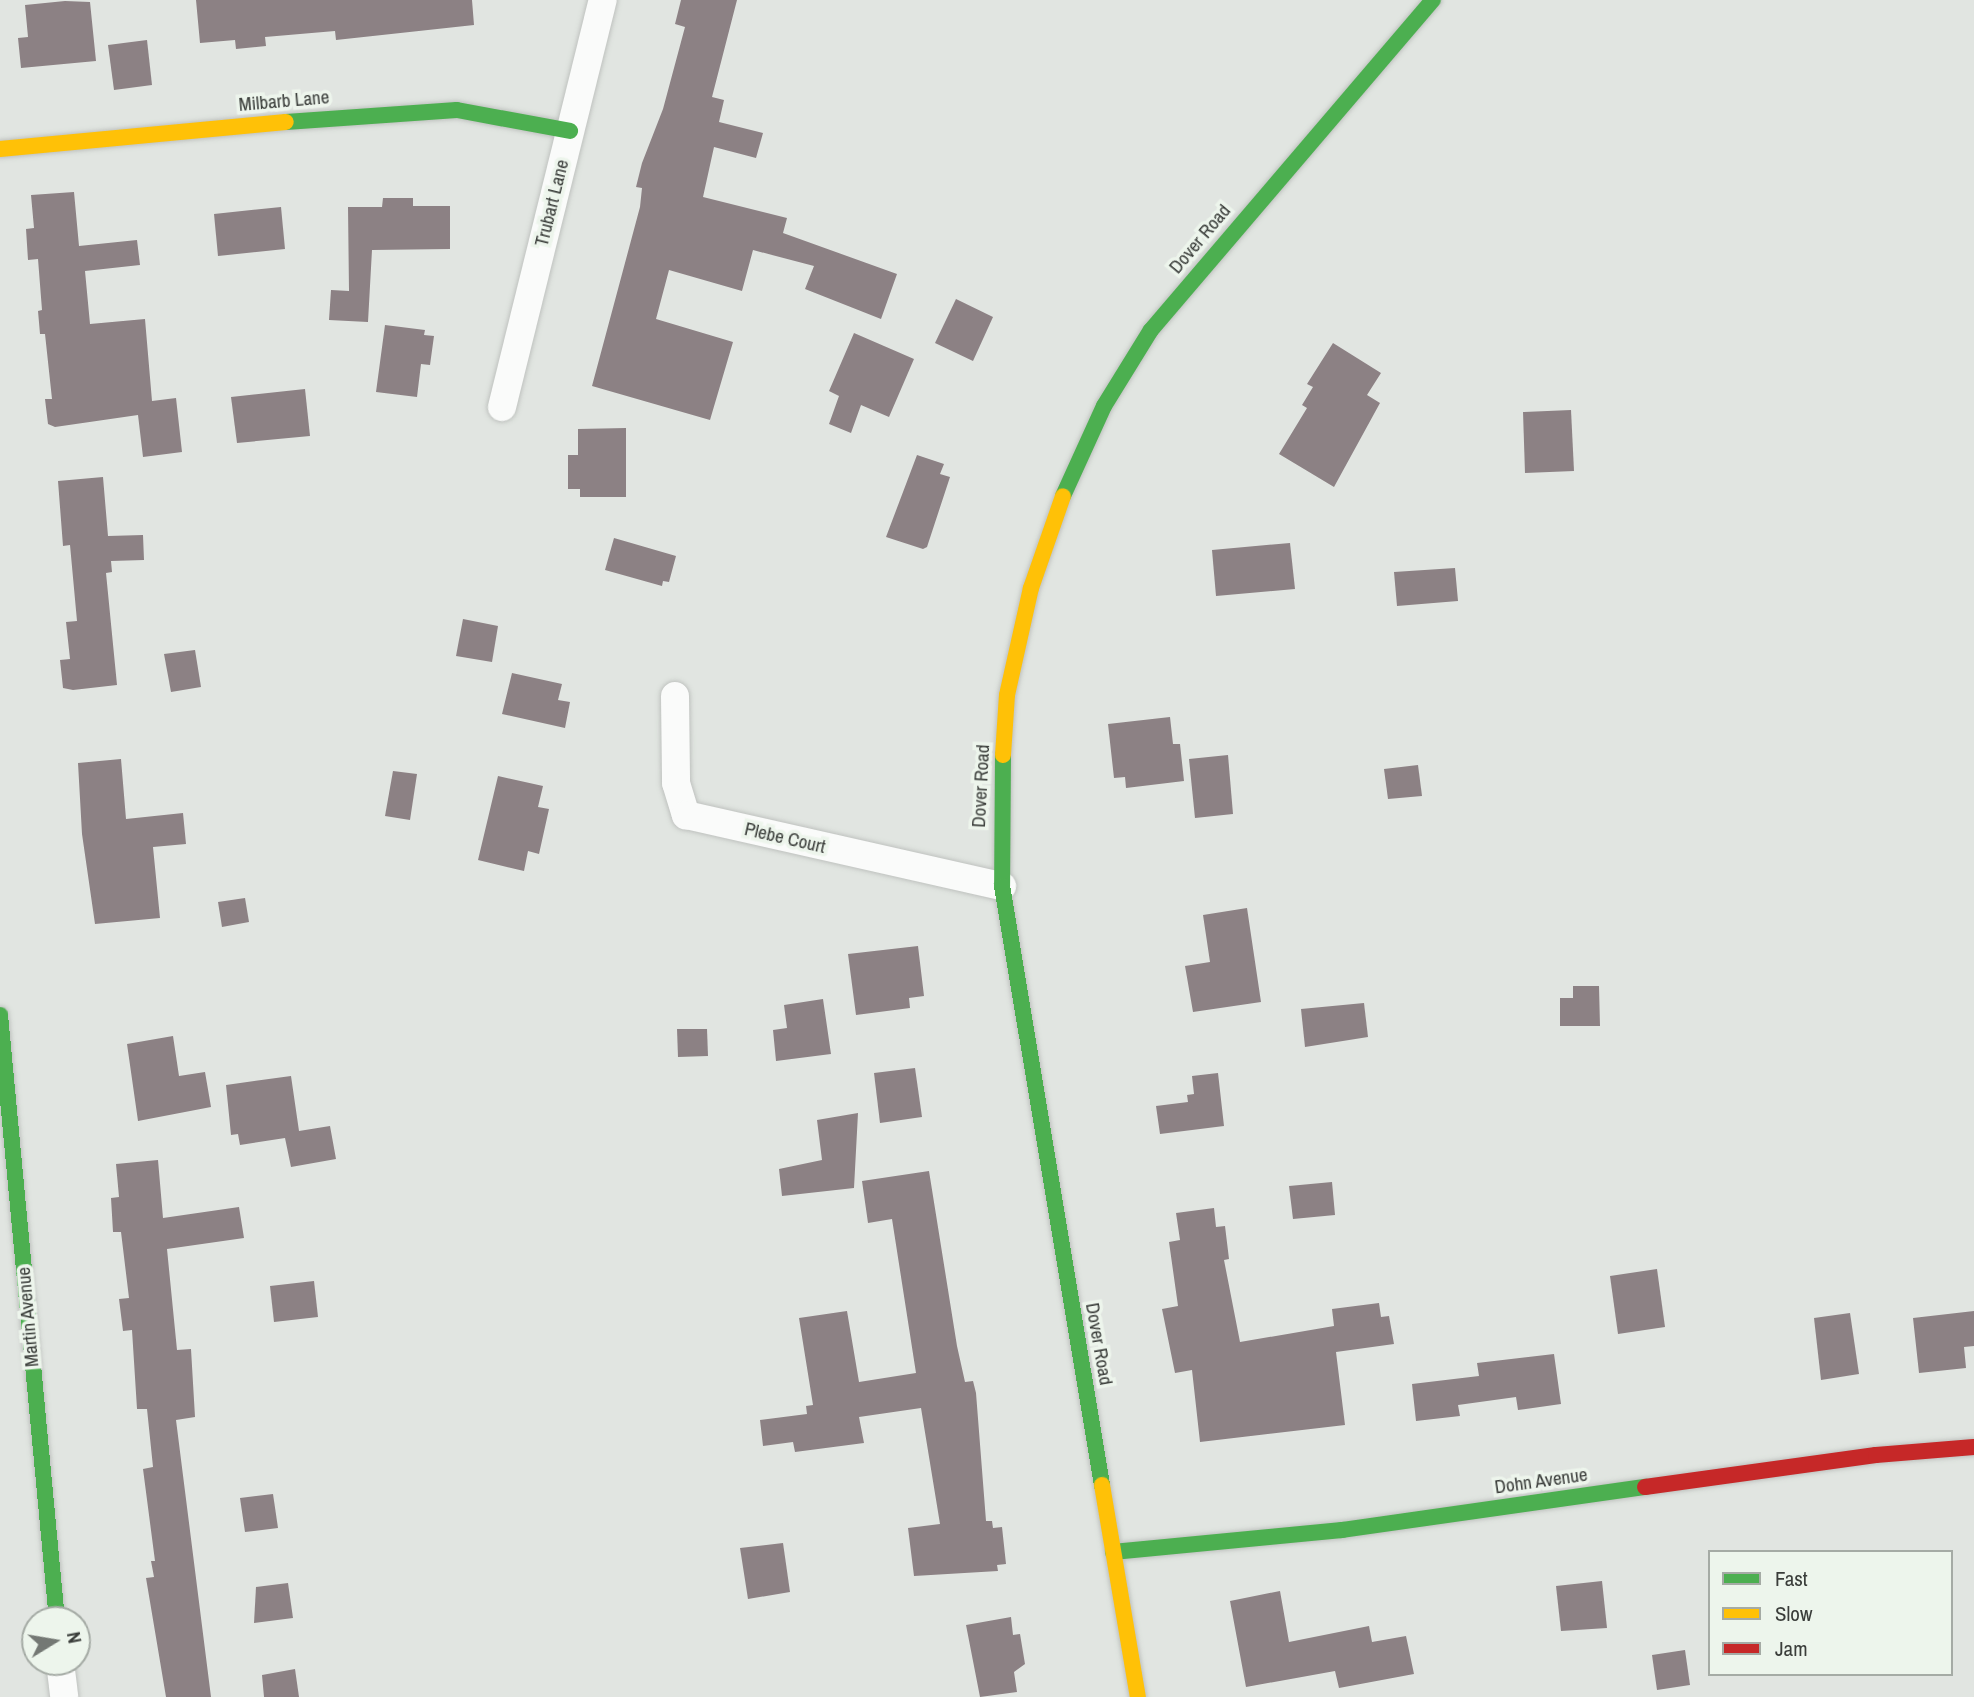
<!DOCTYPE html>
<style>
body{margin:0}
#map{position:relative;width:1974px;height:1697px;overflow:hidden;background:#e1e5e1;font-family:"Archivo Narrow",sans-serif}
div>[style]{position:absolute}
[style*='--x']{left:calc(var(--x)*1px);top:calc(var(--y)*1px);width:calc(var(--w)*1px);rotate:calc(var(--a)*1deg)}
.building>*{inset:0;background:#8c8184}
.roads{filter:drop-shadow(0 0 2px #bfc2bf) drop-shadow(0 0 2px #bfc2bf)}
.street>*{height:28px;margin:-14px;padding:0 14px;transform-origin:14px;border-radius:14px;background:#fafbfa}
.fast>*{height:16px;margin:-8px;padding:0 8px;transform-origin:8px;border-radius:8px;background:#4caf50}
.slow>*{height:16px;margin:-8px;padding:0 8px;transform-origin:8px;border-radius:8px;background:#ffc107}
.jam>*{height:16px;margin:-8px;padding:0 8px;transform-origin:8px;border-radius:8px;background:#c62828}
span{translate:-50% -50%;white-space:nowrap;text-align:center;line-height:1.15;-webkit-text-stroke:7px #edf5ec;paint-order:stroke}
.street-label{font-size:19px;color:#3a3d3a}
.legend{position:absolute;left:1708px;top:1550px;width:245px;height:126px;box-sizing:border-box;background:#edf5ec;border:2px solid #a5aba5;margin:0;padding:9px 12px;list-style:none;font-size:21px;color:#3a3d3a}
.legend li{display:flex;align-items:center;gap:14px;height:35px}
.legend b{width:35px;border:2px solid #a5aba5}
.north{position:absolute;left:21px;top:1606px;width:70px;height:70px;box-sizing:border-box;background:#edf5ec;border:2px solid #a5aba5;border-radius:50%;rotate:79deg;font-size:19px;font-weight:700;line-height:28px;text-align:center;color:#3a3d3a}
.north::after{content:'';display:block;margin:auto;width:24px;height:32px;background:#747874;clip-path:polygon(50% 0,100% 100%,50% 72%,0 100%)}
</style>
<div id="map">
<div class="building">
<i style="clip-path:polygon(196px 0,472px 0,474px 25px,336px 40px,335px 31px,265px 37px,266px 46px,236px 49px,235px 40px,200px 43px)"></i>
<i style="clip-path:polygon(681px 0,737px 0,712px 97px,724px 100px,719px 122px,763px 133px,756px 158px,714px 147px,703px 197px,787px 218px,783px 233px,897px 274px,881px 319px,805px 289px,814px 266px,753px 250px,742px 291px,669px 270px,656px 319px,733px 342px,710px 420px,592px 386px,640px 207px,642px 188px,636px 187px,642px 163px,663px 109px,685px 27px,675px 24px)"></i>
<i style="clip-path:polygon(65px 1px,90px 2px,96px 61px,21px 68px,18px 38px,28px 37px,25px 5px)"></i>
<i style="clip-path:polygon(147px 40px,152px 85px,114px 90px,108px 45px)"></i>
<i style="clip-path:polygon(74px 192px,79px 246px,137px 240px,140px 265px,85px 271px,90px 324px,145px 319px,152px 401px,176px 398px,182px 452px,143px 457px,138px 415px,55px 427px,48px 424px,45px 399px,52px 399px,45px 334px,40px 334px,38px 311px,42px 310px,38px 259px,28px 260px,26px 229px,34px 228px,31px 195px)"></i>
<i style="clip-path:polygon(383px 198px,413px 198px,413px 206px,450px 206px,450px 249px,372px 250px,368px 322px,329px 320px,331px 290px,349px 291px,348px 207px,382px 207px)"></i>
<i style="clip-path:polygon(281px 207px,285px 249px,218px 256px,214px 214px)"></i>
<i style="clip-path:polygon(956px 299px,993px 317px,973px 361px,935px 343px)"></i>
<i style="clip-path:polygon(385px 325px,425px 330px,424px 335px,434px 336px,430px 365px,421px 364px,417px 397px,376px 392px)"></i>
<i style="clip-path:polygon(854px 333px,914px 359px,889px 417px,861px 405px,851px 433px,829px 424px,839px 396px,829px 391px)"></i>
<i style="clip-path:polygon(1333px 343px,1381px 373px,1367px 395px,1380px 403px,1334px 487px,1279px 454px,1307px 408px,1302px 405px,1313px 387px,1307px 384px)"></i>
<i style="clip-path:polygon(305px 389px,310px 436px,237px 443px,231px 397px)"></i>
<i style="clip-path:polygon(1571px 410px,1574px 471px,1525px 473px,1523px 412px)"></i>
<i style="clip-path:polygon(626px 428px,626px 497px,580px 497px,580px 489px,568px 489px,568px 455px,578px 455px,578px 429px)"></i>
<i style="clip-path:polygon(917px 455px,944px 464px,940px 474px,950px 477px,927px 547px,923px 549px,886px 537px)"></i>
<i style="clip-path:polygon(103px 477px,108px 536px,143px 535px,144px 560px,111px 561px,112px 572px,106px 573px,117px 685px,73px 690px,63px 688px,60px 660px,70px 659px,66px 622px,77px 621px,70px 545px,63px 546px,58px 481px)"></i>
<i style="clip-path:polygon(614px 538px,676px 556px,669px 582px,663px 581px,662px 586px,605px 570px)"></i>
<i style="clip-path:polygon(1290px 543px,1295px 589px,1216px 596px,1212px 550px)"></i>
<i style="clip-path:polygon(1455px 568px,1458px 601px,1397px 606px,1394px 572px)"></i>
<i style="clip-path:polygon(463px 619px,498px 626px,492px 662px,456px 656px)"></i>
<i style="clip-path:polygon(195px 650px,201px 687px,171px 692px,164px 654px)"></i>
<i style="clip-path:polygon(512px 673px,562px 684px,558px 700px,570px 702px,565px 728px,502px 714px)"></i>
<i style="clip-path:polygon(1170px 717px,1173px 744px,1180px 744px,1184px 781px,1126px 788px,1125px 777px,1114px 778px,1108px 724px)"></i>
<i style="clip-path:polygon(1228px 755px,1233px 814px,1195px 818px,1189px 759px)"></i>
<i style="clip-path:polygon(121px 759px,126px 819px,183px 813px,186px 844px,153px 847px,160px 918px,95px 924px,82px 834px,78px 763px)"></i>
<i style="clip-path:polygon(1418px 765px,1422px 796px,1388px 799px,1384px 769px)"></i>
<i style="clip-path:polygon(393px 771px,417px 774px,410px 820px,385px 816px)"></i>
<i style="clip-path:polygon(498px 776px,543px 786px,538px 807px,549px 809px,539px 854px,528px 851px,524px 871px,478px 860px)"></i>
<i style="clip-path:polygon(245px 898px,249px 922px,222px 927px,218px 902px)"></i>
<i style="clip-path:polygon(1247px 908px,1261px 1002px,1193px 1012px,1185px 966px,1210px 962px,1203px 915px)"></i>
<i style="clip-path:polygon(918px 946px,924px 996px,909px 998px,910px 1008px,856px 1015px,848px 954px)"></i>
<i style="clip-path:polygon(1573px 986px,1599px 986px,1600px 1026px,1560px 1026px,1560px 998px,1573px 998px)"></i>
<i style="clip-path:polygon(823px 999px,831px 1054px,776px 1061px,773px 1030px,787px 1028px,784px 1005px)"></i>
<i style="clip-path:polygon(1364px 1003px,1368px 1037px,1305px 1047px,1301px 1009px)"></i>
<i style="clip-path:polygon(677px 1029px,707px 1029px,708px 1056px,678px 1057px)"></i>
<i style="clip-path:polygon(173px 1036px,179px 1076px,205px 1072px,211px 1107px,138px 1121px,127px 1044px)"></i>
<i style="clip-path:polygon(915px 1068px,922px 1117px,880px 1123px,874px 1073px)"></i>
<i style="clip-path:polygon(1218px 1073px,1224px 1126px,1160px 1134px,1156px 1106px,1188px 1102px,1187px 1095px,1194px 1094px,1192px 1076px)"></i>
<i style="clip-path:polygon(291px 1076px,299px 1131px,330px 1126px,336px 1159px,291px 1167px,285px 1138px,240px 1145px,238px 1134px,231px 1135px,226px 1085px)"></i>
<i style="clip-path:polygon(858px 1113px,854px 1188px,782px 1196px,779px 1169px,822px 1160px,817px 1120px)"></i>
<i style="clip-path:polygon(158px 1160px,163px 1218px,239px 1207px,244px 1238px,167px 1249px,177px 1350px,191px 1349px,195px 1417px,176px 1420px,211px 1697px,166px 1697px,146px 1578px,154px 1577px,151px 1561px,155px 1561px,143px 1469px,153px 1467px,147px 1409px,137px 1409px,132px 1330px,123px 1331px,119px 1299px,129px 1298px,121px 1232px,113px 1232px,111px 1198px,119px 1197px,116px 1164px)"></i>
<i style="clip-path:polygon(929px 1171px,957px 1346px,965px 1382px,973px 1381px,976px 1393px,986px 1521px,992px 1521px,993px 1528px,1002px 1527px,1006px 1564px,997px 1565px,998px 1571px,914px 1576px,908px 1528px,940px 1524px,921px 1408px,859px 1417px,864px 1443px,795px 1452px,793px 1442px,763px 1446px,760px 1420px,807px 1414px,806px 1406px,813px 1405px,799px 1318px,847px 1311px,859px 1382px,916px 1373px,892px 1219px,868px 1223px,862px 1181px)"></i>
<i style="clip-path:polygon(1332px 1182px,1335px 1215px,1293px 1219px,1289px 1186px)"></i>
<i style="clip-path:polygon(1214px 1208px,1216px 1227px,1225px 1226px,1229px 1259px,1224px 1260px,1240px 1342px,1334px 1326px,1332px 1309px,1379px 1303px,1381px 1317px,1389px 1316px,1394px 1344px,1336px 1352px,1345px 1425px,1200px 1442px,1192px 1370px,1175px 1373px,1162px 1309px,1178px 1306px,1169px 1242px,1180px 1240px,1176px 1213px)"></i>
<i style="clip-path:polygon(1657px 1269px,1665px 1327px,1618px 1334px,1610px 1276px)"></i>
<i style="clip-path:polygon(314px 1281px,318px 1317px,274px 1322px,270px 1286px)"></i>
<i style="clip-path:polygon(1974px 1311px,1974px 1346px,1964px 1347px,1966px 1368px,1919px 1373px,1913px 1318px)"></i>
<i style="clip-path:polygon(1850px 1313px,1859px 1374px,1821px 1380px,1814px 1318px)"></i>
<i style="clip-path:polygon(1554px 1354px,1561px 1404px,1518px 1410px,1516px 1397px,1458px 1405px,1460px 1416px,1416px 1421px,1412px 1384px,1479px 1376px,1477px 1363px)"></i>
<i style="clip-path:polygon(273px 1494px,278px 1528px,245px 1532px,240px 1498px)"></i>
<i style="clip-path:polygon(783px 1543px,790px 1592px,748px 1599px,740px 1548px)"></i>
<i style="clip-path:polygon(1602px 1581px,1607px 1628px,1561px 1631px,1556px 1586px)"></i>
<i style="clip-path:polygon(288px 1583px,293px 1618px,254px 1623px,256px 1587px)"></i>
<i style="clip-path:polygon(1280px 1591px,1289px 1642px,1369px 1626px,1372px 1642px,1406px 1636px,1414px 1674px,1339px 1688px,1335px 1671px,1246px 1687px,1230px 1601px)"></i>
<i style="clip-path:polygon(1011px 1617px,1013px 1635px,1020px 1634px,1025px 1664px,1014px 1672px,1017px 1692px,980px 1697px,966px 1625px)"></i>
<i style="clip-path:polygon(1685px 1650px,1690px 1685px,1657px 1690px,1652px 1655px)"></i>
<i style="clip-path:polygon(295px 1669px,299px 1697px,264px 1697px,262px 1675px)"></i>
</div>
<div class="roads">
<div class="street">
<i style="--x:502;--y:407;--w:419;--a:-76.1"></i>
<i style="--x:675;--y:696;--w:87;--a:89.3"></i>
<i style="--x:676;--y:783;--w:34;--a:73"></i>
<i style="--x:686;--y:815;--w:324;--a:12.7"></i>
<i style="--x:60;--y:1662;--w:35;--a:83"></i>
</div>
<div class="fast">
<i style="--x:286;--y:122;--w:171;--a:-4"></i>
<i style="--x:457;--y:110;--w:115;--a:10.5"></i>
<i style="--x:1063;--y:496;--w:99;--a:-65.5"></i>
<i style="--x:1104;--y:406;--w:89;--a:-58.3"></i>
<i style="--x:1151;--y:330;--w:434;--a:-49.5"></i>
<i style="--x:1003;--y:755;--w:131;--a:90.4"></i>
<i style="--x:1002;--y:886;--w:607;--a:80.52"></i>
<i style="--x:0;--y:1015;--w:608;--a:84.62"></i>
<i style="--x:1113;--y:1552;--w:230;--a:-5.5"></i>
<i style="--x:1342;--y:1530;--w:306;--a:-8.1"></i>
</div>
<div class="slow">
<i style="--x:0;--y:149;--w:287;--a:-5.4"></i>
<i style="--x:1003;--y:755;--w:60;--a:-86.2"></i>
<i style="--x:1007;--y:695;--w:110;--a:-77.4"></i>
<i style="--x:1031;--y:588;--w:97;--a:-70.8"></i>
<i style="--x:1102;--y:1485;--w:215;--a:80.4"></i>
</div>
<div class="jam">
<i style="--x:1645;--y:1487;--w:233;--a:-7.9"></i>
<i style="--x:1876;--y:1455;--w:98;--a:-4.7"></i>
</div>
</div>
<div class="street-label">
<span style="left:284px;top:101px;rotate:-5deg">Milbarb Lane</span>
<span style="left:552px;top:203px;rotate:-76deg">Trubart Lane</span>
<span style="left:1200px;top:239px;rotate:-50deg">Dover Road</span>
<span style="left:981px;top:786px;rotate:-87deg">Dover Road</span>
<span style="left:785px;top:838px;rotate:13deg">Plebe Court</span>
<span style="left:28px;top:1317px;rotate:-95deg">Martin Avenue</span>
<span style="left:1099px;top:1344px;rotate:80deg">Dover Road</span>
<span style="left:1541px;top:1481px;rotate:-8deg">Dohn Avenue</span>
</div>
<ul class="legend">
<li><b style="height:9px;background:#4caf50"></b>Fast</li>
<li><b style="height:9px;background:#ffc107"></b>Slow</li>
<li><b style="height:9px;background:#c62828"></b>Jam</li>
</ul>
<div class="north">N</div>
</div>
